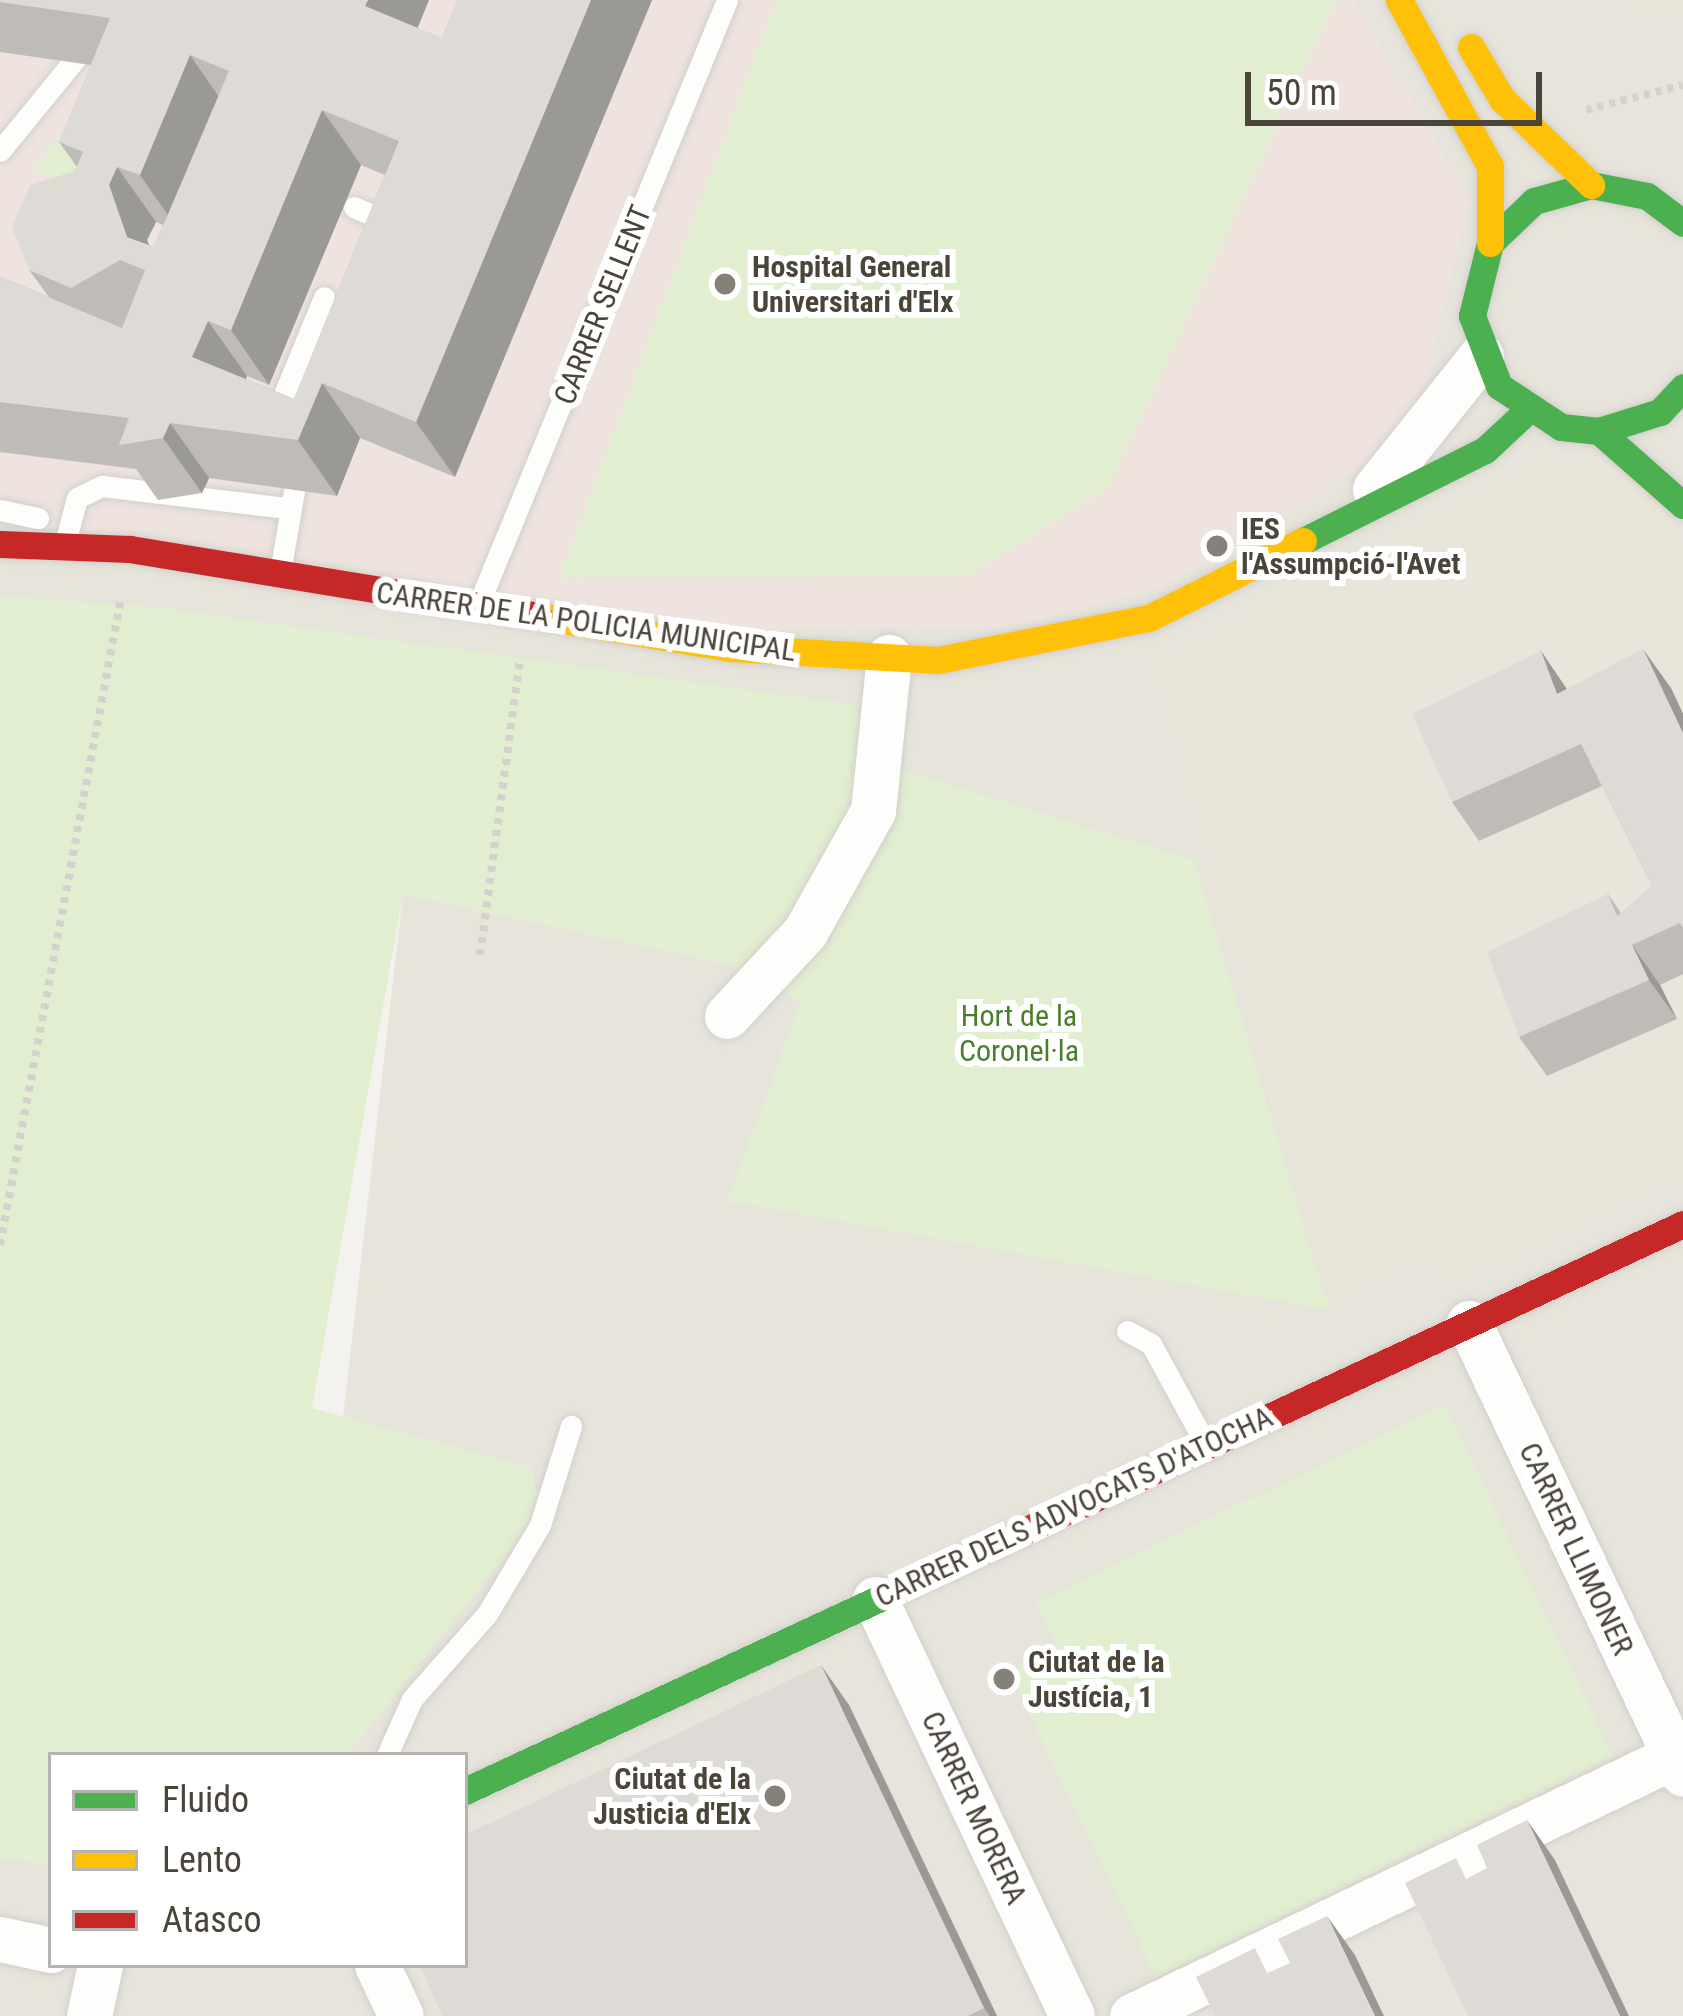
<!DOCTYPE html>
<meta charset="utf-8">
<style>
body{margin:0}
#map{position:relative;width:1683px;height:2016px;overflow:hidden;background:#f4f2ee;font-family:"Roboto Condensed",sans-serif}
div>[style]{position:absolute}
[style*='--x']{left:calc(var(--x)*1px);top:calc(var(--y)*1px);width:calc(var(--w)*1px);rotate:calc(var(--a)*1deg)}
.residential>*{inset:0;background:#e7e4dc}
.education>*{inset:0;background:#eae5da}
.medical>*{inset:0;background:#eee3df}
.green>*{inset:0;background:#e1eecf}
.path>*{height:8px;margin-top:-4px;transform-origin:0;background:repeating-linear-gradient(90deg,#d3d2cc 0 6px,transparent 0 12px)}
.roads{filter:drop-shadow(0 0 3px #d2d0cb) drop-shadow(0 0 3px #d2d0cb)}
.lane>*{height:21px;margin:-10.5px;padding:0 10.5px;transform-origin:10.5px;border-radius:10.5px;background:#fdfdfc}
.street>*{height:45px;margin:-22.5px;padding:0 22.5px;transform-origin:22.5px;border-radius:22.5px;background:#fdfdfc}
.fast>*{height:27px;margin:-13.5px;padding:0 13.5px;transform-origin:13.5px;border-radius:13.5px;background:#4caf50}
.slow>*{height:27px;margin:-13.5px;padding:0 13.5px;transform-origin:13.5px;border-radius:13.5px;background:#ffc107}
.jam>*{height:27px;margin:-13.5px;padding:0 13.5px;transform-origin:13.5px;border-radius:13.5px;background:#c62828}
.wall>*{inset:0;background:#bfbcb8}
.shaded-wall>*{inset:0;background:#9b9996}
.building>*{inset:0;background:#dedbd6}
.dots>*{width:33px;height:33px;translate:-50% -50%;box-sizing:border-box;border:6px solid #fff;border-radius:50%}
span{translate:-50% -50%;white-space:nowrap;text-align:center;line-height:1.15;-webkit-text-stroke:12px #fff;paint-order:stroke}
.poi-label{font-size:30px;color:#4b4439;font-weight:700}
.left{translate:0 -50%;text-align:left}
.right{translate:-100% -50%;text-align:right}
.street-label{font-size:30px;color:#4b4439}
.park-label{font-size:30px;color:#4a7f2a}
.legend{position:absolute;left:48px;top:1752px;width:420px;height:216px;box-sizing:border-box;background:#fff;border:3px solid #b7b4b0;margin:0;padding:15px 21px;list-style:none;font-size:36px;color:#4b4439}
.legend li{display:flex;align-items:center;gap:24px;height:60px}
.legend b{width:60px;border:3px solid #b7b4b0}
.scale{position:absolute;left:1245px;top:72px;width:297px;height:54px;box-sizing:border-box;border:6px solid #4b4439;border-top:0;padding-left:15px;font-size:36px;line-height:42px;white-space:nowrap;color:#4b4439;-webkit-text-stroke:9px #fff;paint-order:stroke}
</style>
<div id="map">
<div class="residential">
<i style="clip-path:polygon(0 0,1683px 0,1683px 2016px,0 2016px,0 1857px,51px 1865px,51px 1965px,465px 1965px,465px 1755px,347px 1755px,540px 1511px,531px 1468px,343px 1417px,403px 894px,760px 971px,801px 1002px,728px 1201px,1194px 860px,0 598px)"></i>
</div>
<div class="education">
<i style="clip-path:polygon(1538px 0,1683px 0,1683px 23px,1649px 18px)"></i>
<i style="clip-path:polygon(1542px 450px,1614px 458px,1683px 532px,1683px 1183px,1441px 1297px,1418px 1261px,1329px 1310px,1147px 660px)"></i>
</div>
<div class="medical">
<i style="clip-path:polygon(0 0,1354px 0,1470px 199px,1415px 428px,1309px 500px,1165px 586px,1009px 628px,742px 630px,0 521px)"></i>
</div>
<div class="green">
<i style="clip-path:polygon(776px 0,1336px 0,1108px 488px,967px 576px,559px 578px)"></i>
<i style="clip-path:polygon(103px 76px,91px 188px,32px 172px)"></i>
<i style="clip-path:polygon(0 596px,156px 607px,871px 707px,876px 762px,1194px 860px,1329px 1310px,727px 1201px,801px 1002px,760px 971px,403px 894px,312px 1408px,531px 1468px,541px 1511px,347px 1755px,51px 1755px,51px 1865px,0 1857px)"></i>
<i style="clip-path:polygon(1445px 1405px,1613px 1756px,1156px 1977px,1010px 1674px,1059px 1650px,1036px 1602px)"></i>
</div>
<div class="path">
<i style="--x:1586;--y:110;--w:100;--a:-14.5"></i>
<i style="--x:480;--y:955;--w:297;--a:-82.3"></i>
<i style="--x:0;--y:1245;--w:658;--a:-79.41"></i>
</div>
<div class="roads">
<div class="lane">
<i style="--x:0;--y:151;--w:195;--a:-50.8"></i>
<i style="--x:354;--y:207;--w:45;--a:23.7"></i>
<i style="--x:273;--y:421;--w:134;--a:-67.6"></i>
<i style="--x:0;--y:510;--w:39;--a:12"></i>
<i style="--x:66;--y:539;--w:42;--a:-75"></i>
<i style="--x:77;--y:498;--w:28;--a:-26"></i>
<i style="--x:102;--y:486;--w:186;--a:6.8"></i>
<i style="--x:281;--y:567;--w:107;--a:-80.3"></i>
<i style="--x:479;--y:603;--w:652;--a:-67.64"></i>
<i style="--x:1127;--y:1331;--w:27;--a:28"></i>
<i style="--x:1151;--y:1344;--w:108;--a:61.3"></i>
<i style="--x:387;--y:1755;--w:61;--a:-65.9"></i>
<i style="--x:412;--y:1699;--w:113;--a:-48.6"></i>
<i style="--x:487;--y:1614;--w:104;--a:-59.2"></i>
<i style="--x:540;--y:1525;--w:104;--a:-72.6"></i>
</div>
<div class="street">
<i style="--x:1375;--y:489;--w:170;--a:-51.4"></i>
<i style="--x:727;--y:1016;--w:115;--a:-47.1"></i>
<i style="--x:805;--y:932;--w:139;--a:-60.7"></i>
<i style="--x:873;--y:811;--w:155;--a:-84.1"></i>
<i style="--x:1469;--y:1323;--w:499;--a:64.6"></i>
<i style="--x:875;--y:1599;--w:461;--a:64.7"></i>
<i style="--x:0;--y:1939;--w:52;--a:12.2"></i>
<i style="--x:377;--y:1965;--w:56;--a:64.8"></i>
<i style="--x:89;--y:2016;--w:52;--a:-77.8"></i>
<i style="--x:1132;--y:2016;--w:611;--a:-25.6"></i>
</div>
<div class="fast">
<i style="--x:1683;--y:223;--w:45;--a:-143.1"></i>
<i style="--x:1647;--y:196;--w:57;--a:-168.9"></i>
<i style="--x:1591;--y:185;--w:59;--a:164.3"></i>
<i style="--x:1534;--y:201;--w:61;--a:136.3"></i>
<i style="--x:1490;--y:243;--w:75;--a:103.9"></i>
<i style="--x:1472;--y:316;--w:75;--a:68.9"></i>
<i style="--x:1499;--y:386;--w:74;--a:33.5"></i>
<i style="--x:1561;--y:427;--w:38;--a:6"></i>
<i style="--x:1599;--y:431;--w:64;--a:-17.3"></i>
<i style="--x:1660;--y:412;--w:34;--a:-47"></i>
<i style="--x:1599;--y:431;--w:112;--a:41.4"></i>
<i style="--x:1303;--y:541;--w:203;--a:-26.6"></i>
<i style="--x:1485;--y:450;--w:57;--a:-42.9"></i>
<i style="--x:465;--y:1791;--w:501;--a:-24.93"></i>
</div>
<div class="slow">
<i style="--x:1399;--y:0;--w:189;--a:61.3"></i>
<i style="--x:1490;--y:166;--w:77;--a:90"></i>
<i style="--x:1471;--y:47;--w:61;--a:59.2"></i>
<i style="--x:1502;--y:99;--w:124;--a:44"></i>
<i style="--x:539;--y:616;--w:195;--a:9.5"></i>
<i style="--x:731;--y:648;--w:207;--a:3.3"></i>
<i style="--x:938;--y:660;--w:215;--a:-11.3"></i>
<i style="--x:1149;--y:618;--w:172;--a:-26.6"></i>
</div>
<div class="jam">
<i style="--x:0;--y:544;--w:130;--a:2.2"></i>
<i style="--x:130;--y:549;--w:414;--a:9.3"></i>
<i style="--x:919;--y:1580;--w:843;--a:-24.98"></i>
</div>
</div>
<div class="wall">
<i style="clip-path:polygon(evenodd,0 0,429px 0,417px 28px,442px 38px,458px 0,652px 0,455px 477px,360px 438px,337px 496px,209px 478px,202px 493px,158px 500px,136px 469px,0 452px,0 277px,49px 297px,29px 270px,77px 167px,59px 142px,91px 65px,0 52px,0 0,361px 165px,385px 175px,294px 399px,246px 379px,247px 376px,269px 385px,361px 165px,0 0,156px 222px,163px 225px,154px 247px,149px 245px,147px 240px,156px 222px)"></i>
<i style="clip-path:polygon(1541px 651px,1567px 689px,1671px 688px,1683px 714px,1683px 974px,1660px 985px,1677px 1019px,1547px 1076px,1519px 1037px,1608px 894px,1621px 913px,1652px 886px,1602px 786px,1479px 841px,1452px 802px)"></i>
<i style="clip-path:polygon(849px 1705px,997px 2016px,442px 2016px)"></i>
</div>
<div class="shaded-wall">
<i style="clip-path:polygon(368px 0,429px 0,404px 61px,365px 6px)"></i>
<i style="clip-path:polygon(591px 0,652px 0,455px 477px,416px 422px)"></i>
<i style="clip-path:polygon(190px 55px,228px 110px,179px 231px,140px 175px)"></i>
<i style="clip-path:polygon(322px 110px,361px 165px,269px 385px,231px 330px)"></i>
<i style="clip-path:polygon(117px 167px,156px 222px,147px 240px,166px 292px,127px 237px,109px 185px)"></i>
<i style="clip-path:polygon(208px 321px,247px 376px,231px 412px,192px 357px)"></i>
<i style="clip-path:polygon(322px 383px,360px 438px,337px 496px,298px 440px)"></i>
<i style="clip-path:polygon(170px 423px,209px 478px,202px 493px,163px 438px)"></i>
<i style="clip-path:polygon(1643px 649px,1671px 688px,1683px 714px,1683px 733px)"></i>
<i style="clip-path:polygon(1541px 651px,1568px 691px,1557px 694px)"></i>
<i style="clip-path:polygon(1632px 945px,1660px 985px,1677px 1019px,1649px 980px)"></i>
<i style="clip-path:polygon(821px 1665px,849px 1705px,997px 2016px,990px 2016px,984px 2008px)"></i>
<i style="clip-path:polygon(1527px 1820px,1555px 1860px,1629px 2016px,1620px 2016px)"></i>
<i style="clip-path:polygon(1327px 1916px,1355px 1955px,1384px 2016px,1375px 2016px)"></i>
</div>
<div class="building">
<i style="clip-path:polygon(evenodd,0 0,368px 0,365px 6px,442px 38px,458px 0,591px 0,416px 422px,322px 383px,298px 440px,170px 423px,163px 438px,119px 445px,129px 418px,0 402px,0 277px,122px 328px,145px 270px,120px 260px,71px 288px,29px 270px,12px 227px,30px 185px,75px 171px,83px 152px,59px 142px,110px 18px,0 2px,0 0,190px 55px,229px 71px,154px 247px,127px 237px,109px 185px,117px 167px,140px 175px,190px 55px,0 0,322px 110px,399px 141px,294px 399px,192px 357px,208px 321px,231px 330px,322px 110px)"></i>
<i style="clip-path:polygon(1643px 649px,1683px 733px,1683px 928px,1680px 923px,1632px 945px,1649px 980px,1519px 1037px,1487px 952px,1608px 894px,1617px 916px,1652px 886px,1581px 744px,1452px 802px,1412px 714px,1541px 651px,1557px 694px)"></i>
<i style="clip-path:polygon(821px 1665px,984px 2008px,968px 2016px,442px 2016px,420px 1965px,465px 1965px,465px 1835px)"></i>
<i style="clip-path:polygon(1527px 1820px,1620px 2016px,1468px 2016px,1405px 1883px,1456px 1858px,1466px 1879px,1487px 1868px,1477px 1845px)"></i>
<i style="clip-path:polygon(1327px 1916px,1375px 2016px,1215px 2016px,1196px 1977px,1255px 1948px,1267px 1973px,1290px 1963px,1278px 1939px)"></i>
</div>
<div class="dots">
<i style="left:725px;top:284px;background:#868178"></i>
<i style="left:1217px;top:546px;background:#868178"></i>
<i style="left:1004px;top:1679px;background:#868178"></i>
<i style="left:775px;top:1796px;background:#868178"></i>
</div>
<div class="poi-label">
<span class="left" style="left:752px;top:284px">Hospital General<br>Universitari d'Elx</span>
<span class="left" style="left:1241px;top:546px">IES<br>l'Assumpció-l'Avet</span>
<span class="left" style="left:1028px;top:1679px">Ciutat de la<br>Justícia, 1</span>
<span class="right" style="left:751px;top:1796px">Ciutat de la<br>Justicia d'Elx</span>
</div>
<div class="street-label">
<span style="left:603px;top:305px;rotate:-68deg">CARRER SELLENT</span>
<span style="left:586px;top:622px;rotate:8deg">CARRER DE LA POLICIA MUNICIPAL</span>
<span style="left:1074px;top:1507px;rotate:-25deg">CARRER DELS ADVOCATS D'ATOCHA</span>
<span style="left:1576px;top:1549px;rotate:65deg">CARRER LLIMONER</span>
<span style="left:974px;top:1808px;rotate:65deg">CARRER MORERA</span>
</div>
<div class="park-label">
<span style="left:1019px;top:1033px">Hort de la<br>Coronel·la</span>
</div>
<ul class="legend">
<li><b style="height:15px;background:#4caf50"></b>Fluido</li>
<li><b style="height:15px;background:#ffc107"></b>Lento</li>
<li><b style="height:15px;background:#c62828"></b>Atasco</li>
</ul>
<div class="scale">50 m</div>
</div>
